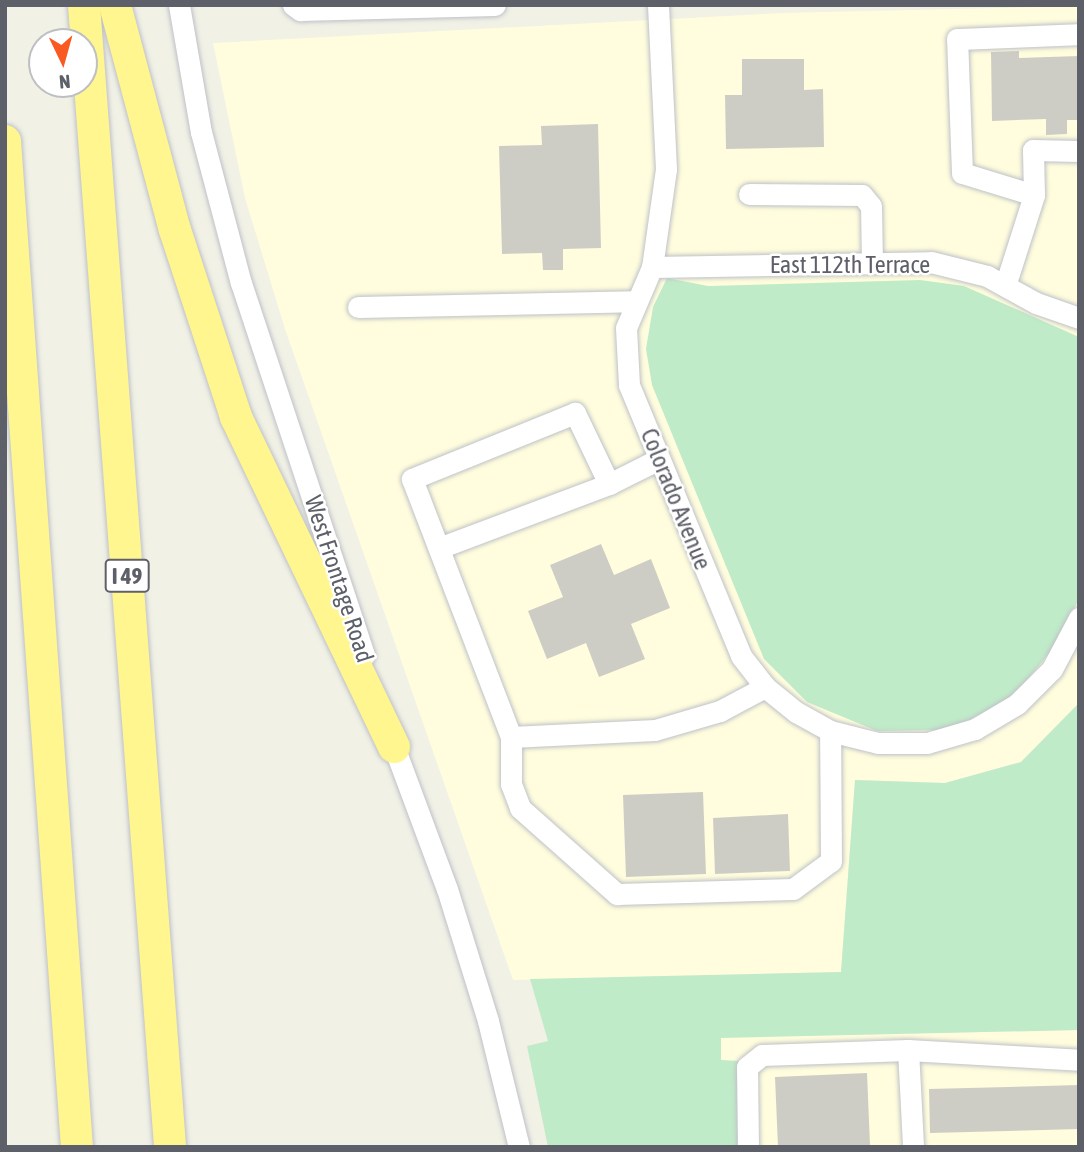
<!DOCTYPE html>
<style>
body{margin:0}
#map{position:relative;width:1084px;height:1152px;overflow:hidden;background:#f1f1e6;font-family:"Asap Condensed",sans-serif}
div>[style]{position:absolute}
[style*='--x']{left:calc(var(--x)*1px);top:calc(var(--y)*1px);width:calc(var(--w)*1px);rotate:calc(var(--a)*1deg)}
.commercial>*{inset:0;background:#fffddd}
.green>*{inset:0;background:#c0ebc8}
.building>*{inset:0;background:#cecdc5}
.roads{filter:drop-shadow(0 0 2px #bfc1c8) drop-shadow(0 0 2px #bfc1c8)}
.minor>*{height:21px;margin:-10.5px;padding:0 10.5px;transform-origin:10.5px;border-radius:10.5px;background:#fff}
.highway>*{height:32px;margin:-16px;padding:0 16px;transform-origin:16px;border-radius:16px;background:#fff68f}
span{translate:-50% -50%;white-space:nowrap;text-align:center;line-height:1.15;-webkit-text-stroke:5px #fff;paint-order:stroke}
.shield-label span{padding:2px 5px;background:#fff;border:2px solid;border-radius:5px;-webkit-text-stroke-width:0}
.shield-label{font-size:23px;color:#5d6068;font-weight:700}
.street-label{font-size:24px;color:#5d6068}
.frame{position:absolute;inset:0;border:7px solid #5d6068;pointer-events:none}
.north{position:absolute;left:28px;top:28px;width:70px;height:70px;box-sizing:border-box;background:#fff;border:2px solid #bebfc3;border-radius:50%;rotate:175deg;font-size:19px;font-weight:700;line-height:28px;text-align:center;color:#5d6068}
.north::after{content:'';display:block;margin:auto;width:24px;height:32px;background:#fb5922;clip-path:polygon(50% 0,100% 100%,50% 72%,0 100%)}
</style>
<div id="map">
<div class="commercial">
<i style="clip-path:polygon(1079px 6px,1079px 703px,1021px 762px,945px 783px,855px 780px,841px 972px,513px 980px,285px 329px,245px 198px,213px 43px,781px 13px)"></i>
<i style="clip-path:polygon(1079px 1030px,1079px 1147px,570px 1147px,548px 1041px)"></i>
</div>
<div class="green">
<i style="clip-path:polygon(667px 278px,708px 286px,920px 280px,964px 286px,1079px 337px,1079px 599px,1055px 646px,1013px 697px,950px 730px,877px 731px,807px 702px,764px 659px,652px 385px,646px 349px,653px 307px)"></i>
<i style="clip-path:polygon(1079px 703px,1079px 1030px,721px 1038px,721px 1060px,740px 1061px,743px 1147px,548px 1147px,527px 1046px,548px 1041px,530px 979px,841px 972px,855px 780px,945px 783px,1021px 762px)"></i>
</div>
<div class="building">
<i style="clip-path:polygon(1019px 51px,1019px 58px,1079px 56px,1079px 120px,1067px 120px,1067px 134px,1046px 135px,1046px 119px,992px 121px,991px 52px)"></i>
<i style="clip-path:polygon(742px 59px,804px 59px,804px 90px,823px 89px,824px 147px,726px 149px,725px 95px,742px 95px)"></i>
<i style="clip-path:polygon(598px 124px,601px 248px,563px 249px,563px 270px,543px 270px,542px 253px,502px 254px,499px 146px,542px 145px,541px 126px)"></i>
<i style="clip-path:polygon(601px 544px,614px 575px,651px 559px,670px 608px,631px 624px,645px 659px,599px 677px,586px 643px,547px 659px,528px 611px,563px 597px,550px 565px)"></i>
<i style="clip-path:polygon(703px 792px,706px 874px,626px 877px,623px 795px)"></i>
<i style="clip-path:polygon(788px 814px,790px 871px,715px 874px,713px 818px)"></i>
<i style="clip-path:polygon(867px 1073px,870px 1145px,778px 1147px,775px 1077px)"></i>
<i style="clip-path:polygon(1079px 1085px,1079px 1129px,930px 1133px,929px 1089px)"></i>
</div>
<div class="roads">
<div class="minor">
<i style="--x:179;--y:5;--w:129;--a:80.2"></i>
<i style="--x:201;--y:132;--w:156;--a:75.2"></i>
<i style="--x:241;--y:283;--w:392;--a:71.7"></i>
<i style="--x:293;--y:5;--w:9;--a:36"></i>
<i style="--x:300;--y:10;--w:195;--a:-1.5"></i>
<i style="--x:658;--y:5;--w:164;--a:87.2"></i>
<i style="--x:666;--y:169;--w:99;--a:98.1"></i>
<i style="--x:652;--y:267;--w:66;--a:113.1"></i>
<i style="--x:626;--y:328;--w:57;--a:87"></i>
<i style="--x:629;--y:385;--w:293;--a:67.5"></i>
<i style="--x:741;--y:656;--w:39;--a:52"></i>
<i style="--x:765;--y:687;--w:40;--a:39"></i>
<i style="--x:796;--y:712;--w:39;--a:29"></i>
<i style="--x:830;--y:731;--w:49;--a:14"></i>
<i style="--x:878;--y:743;--w:49;--a:0"></i>
<i style="--x:927;--y:743;--w:50;--a:-16.3"></i>
<i style="--x:975;--y:729;--w:49;--a:-30.8"></i>
<i style="--x:1017;--y:704;--w:49;--a:-45"></i>
<i style="--x:1052;--y:669;--w:58;--a:-62.1"></i>
<i style="--x:749;--y:194;--w:113;--a:0.5"></i>
<i style="--x:862;--y:195;--w:14;--a:51"></i>
<i style="--x:871;--y:206;--w:57;--a:89"></i>
<i style="--x:1034;--y:195;--w:45;--a:-91.3"></i>
<i style="--x:1033;--y:150;--w:46;--a:1.2"></i>
<i style="--x:652;--y:267;--w:279;--a:-1"></i>
<i style="--x:931;--y:262;--w:58;--a:14"></i>
<i style="--x:987;--y:276;--w:56;--a:28.9"></i>
<i style="--x:1036;--y:303;--w:46;--a:19.2"></i>
<i style="--x:1005;--y:286;--w:96;--a:-72.3"></i>
<i style="--x:1034;--y:195;--w:75;--a:-163"></i>
<i style="--x:962;--y:173;--w:134;--a:-92.1"></i>
<i style="--x:957;--y:39;--w:122;--a:-2.3"></i>
<i style="--x:358;--y:307;--w:277;--a:-1.2"></i>
<i style="--x:659;--y:459;--w:56;--a:153.4"></i>
<i style="--x:609;--y:484;--w:79;--a:-115.6"></i>
<i style="--x:575;--y:413;--w:176;--a:158"></i>
<i style="--x:412;--y:479;--w:276;--a:69"></i>
<i style="--x:511;--y:737;--w:47;--a:90"></i>
<i style="--x:511;--y:784;--w:26;--a:69"></i>
<i style="--x:520;--y:808;--w:130;--a:41.6"></i>
<i style="--x:617;--y:894;--w:176;--a:-1.6"></i>
<i style="--x:793;--y:889;--w:47;--a:-36.4"></i>
<i style="--x:831;--y:861;--w:130;--a:-90.4"></i>
<i style="--x:439;--y:548;--w:182;--a:-20.6"></i>
<i style="--x:390;--y:736;--w:163;--a:69.6"></i>
<i style="--x:447;--y:889;--w:138;--a:72.7"></i>
<i style="--x:488;--y:1021;--w:130;--a:76.2"></i>
<i style="--x:511;--y:737;--w:144;--a:-2.8"></i>
<i style="--x:655;--y:730;--w:68;--a:-16.3"></i>
<i style="--x:720;--y:711;--w:51;--a:-28.1"></i>
<i style="--x:908;--y:1050;--w:97;--a:87"></i>
<i style="--x:748;--y:1147;--w:80;--a:-90.7"></i>
<i style="--x:747;--y:1067;--w:19;--a:-39"></i>
<i style="--x:762;--y:1055;--w:146;--a:-2"></i>
<i style="--x:908;--y:1050;--w:171;--a:3.3"></i>
</div>
<div class="highway">
<i style="--x:84;--y:5;--w:1145;--a:85.69"></i>
<i style="--x:115;--y:5;--w:233;--a:75.1"></i>
<i style="--x:175;--y:230;--w:197;--a:71.9"></i>
<i style="--x:236;--y:417;--w:366;--a:64.4"></i>
<i style="--x:5;--y:141;--w:1009;--a:85.91"></i>
</div>
</div>
<div class="shield-label">
<span style="left:127px;top:576px">I 49</span>
</div>
<div class="street-label">
<span style="left:850px;top:265px">East 112th Terrace</span>
<span style="left:676px;top:499px;rotate:68deg">Colorado Avenue</span>
<span style="left:339px;top:579px;rotate:72deg">West Frontage Road</span>
</div>
<div class="frame"></div>
<div class="north">N</div>
</div>
